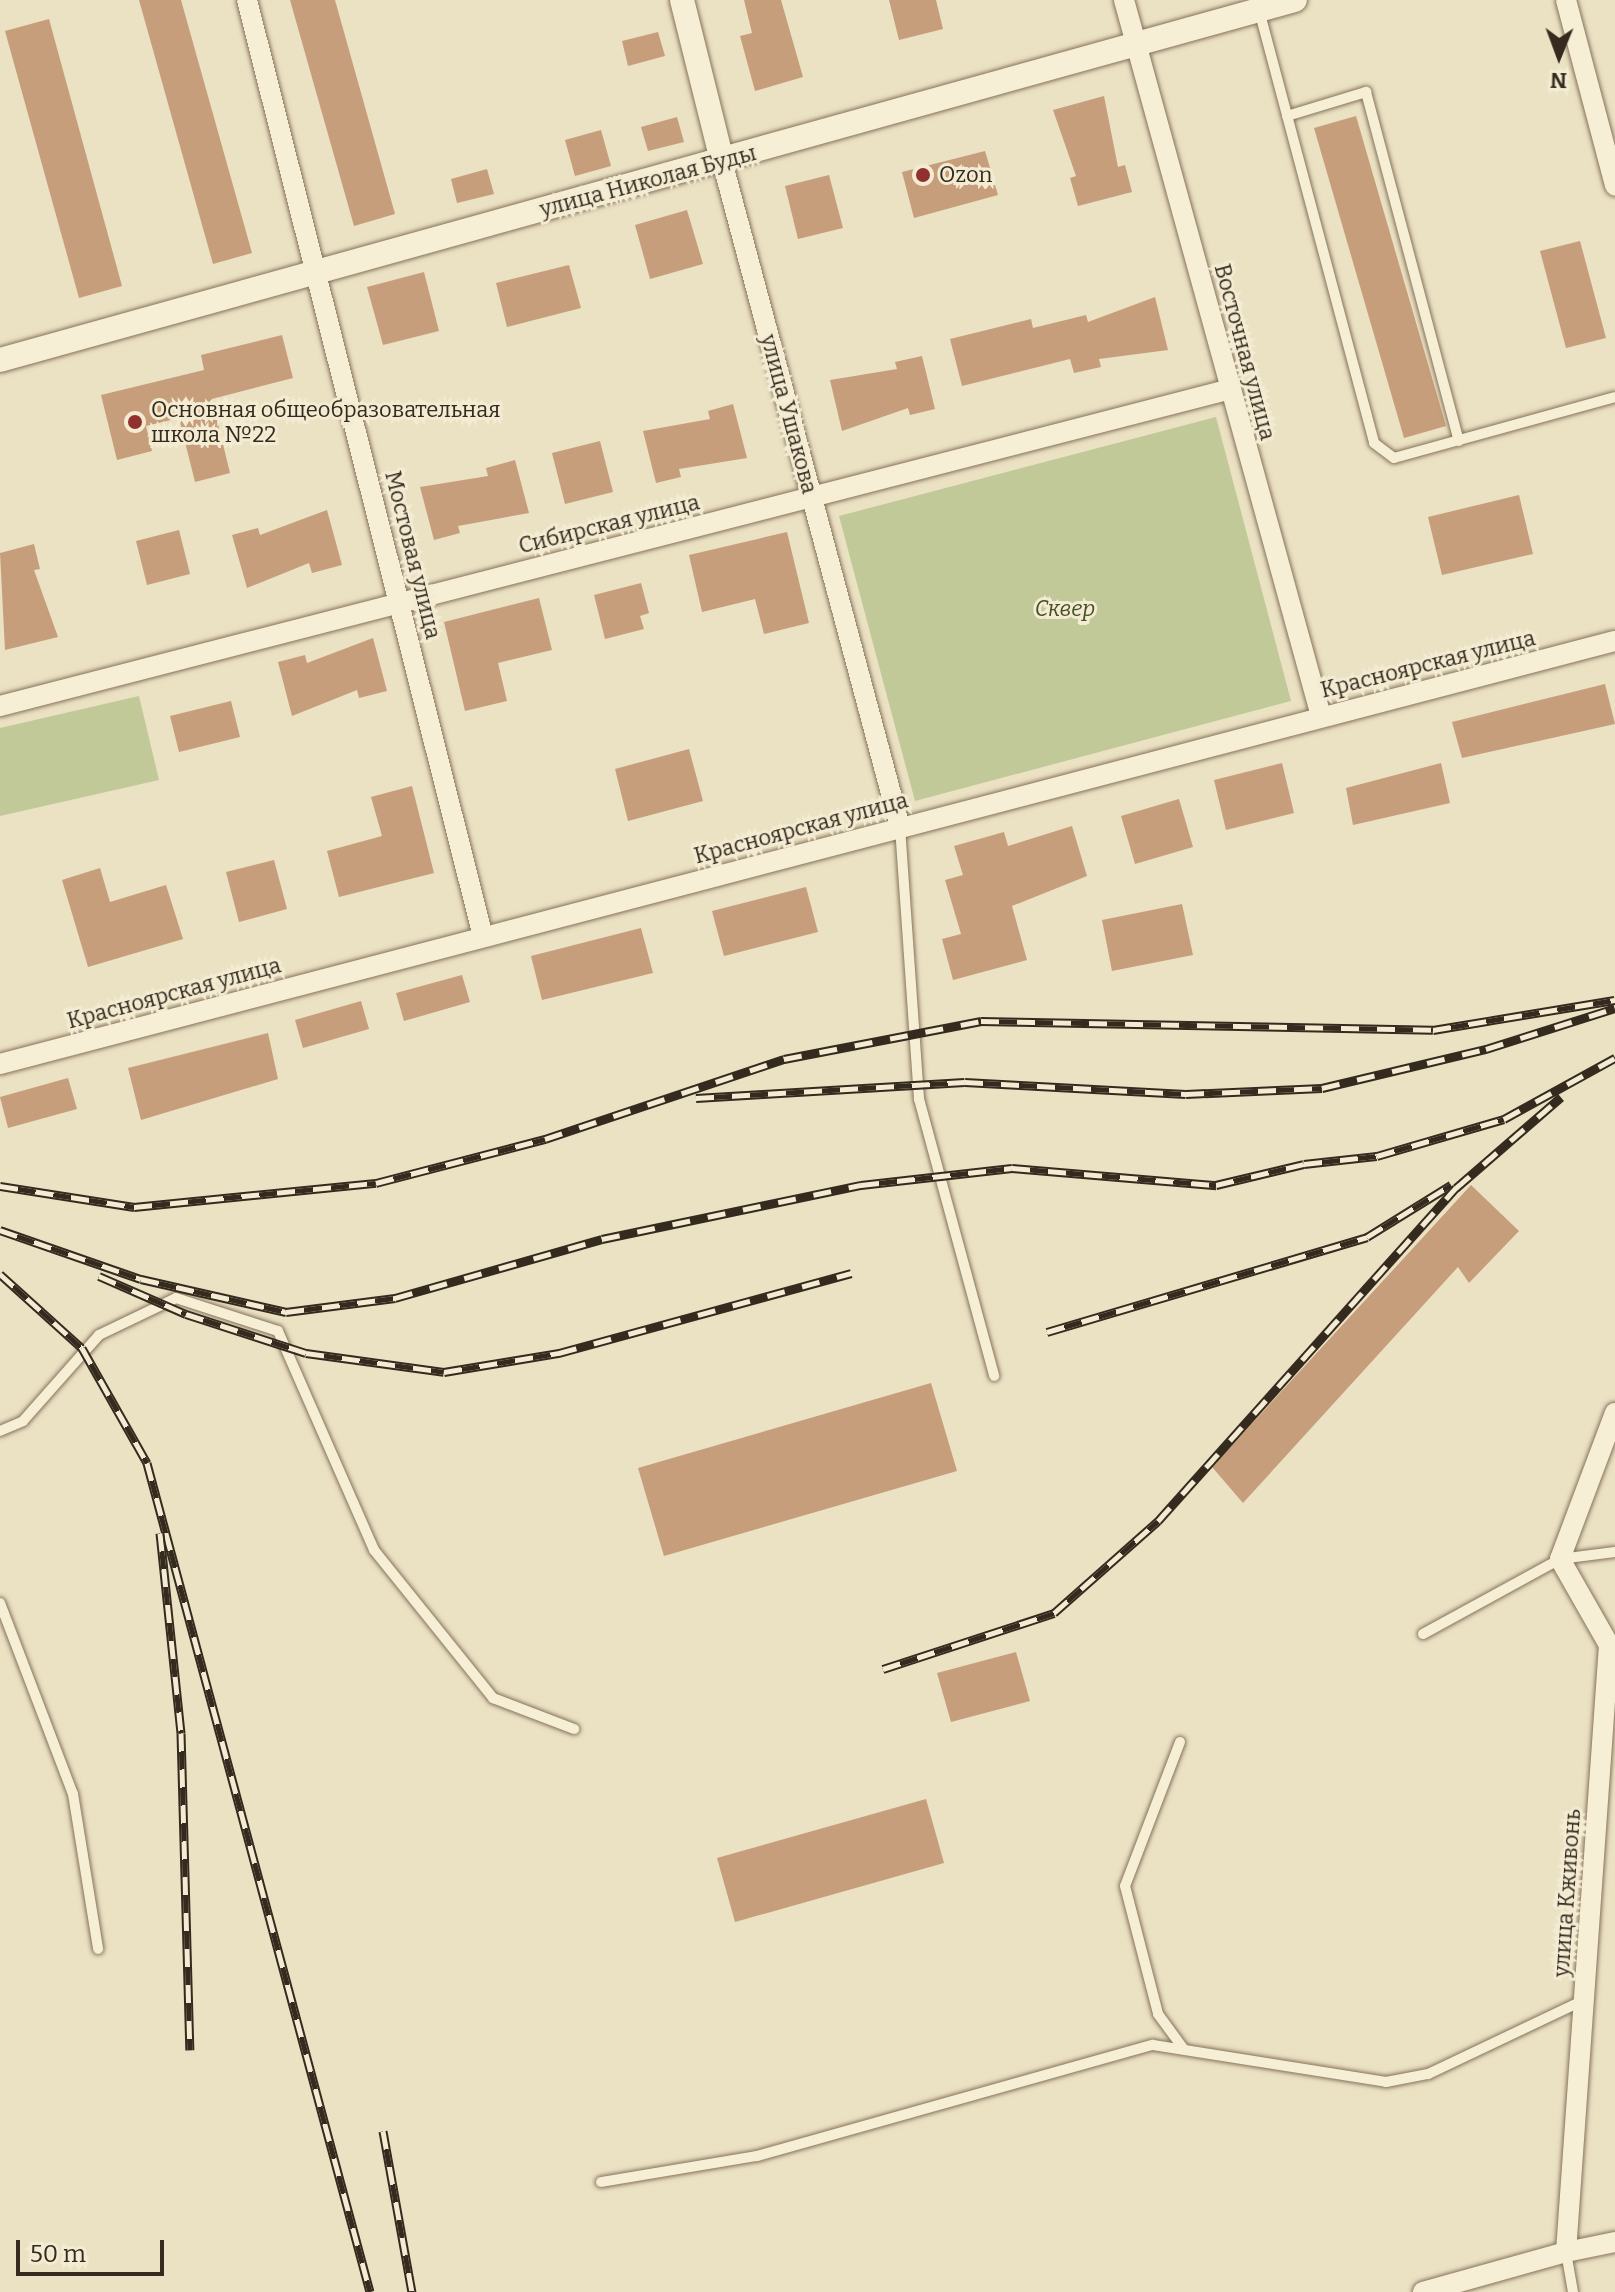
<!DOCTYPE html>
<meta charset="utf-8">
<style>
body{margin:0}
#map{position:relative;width:1615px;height:2292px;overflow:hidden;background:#ebe1c3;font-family:Bitter,serif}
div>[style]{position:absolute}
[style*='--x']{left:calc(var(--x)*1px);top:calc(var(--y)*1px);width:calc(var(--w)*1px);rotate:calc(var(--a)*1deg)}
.green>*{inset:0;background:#c1c998}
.building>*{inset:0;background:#c79e7b}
.roads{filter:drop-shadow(0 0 2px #85735b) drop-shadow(0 0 2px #85735b)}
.service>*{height:10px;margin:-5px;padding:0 5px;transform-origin:5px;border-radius:5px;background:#f7eed6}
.minor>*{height:20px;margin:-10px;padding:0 10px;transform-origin:10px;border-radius:10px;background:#f7eed6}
.tertiary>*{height:24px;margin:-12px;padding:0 12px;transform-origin:12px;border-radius:12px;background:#f7eed6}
.rail>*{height:9px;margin-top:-4.5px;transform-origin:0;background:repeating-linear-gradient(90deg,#f3ebd2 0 18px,#352a1e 0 36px);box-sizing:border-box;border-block:2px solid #352a1e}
.dots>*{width:22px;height:22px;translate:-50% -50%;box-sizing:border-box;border:4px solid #f3ebd2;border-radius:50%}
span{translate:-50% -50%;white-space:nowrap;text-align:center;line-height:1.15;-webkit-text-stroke:6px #f3ebd2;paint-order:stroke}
.poi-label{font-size:22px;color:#352a1e}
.left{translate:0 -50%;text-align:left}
.street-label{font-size:22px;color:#352a1e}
.park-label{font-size:22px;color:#445126;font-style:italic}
.north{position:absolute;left:1519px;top:16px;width:80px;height:80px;-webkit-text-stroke:6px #f3ebd2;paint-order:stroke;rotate:181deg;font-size:22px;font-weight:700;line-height:32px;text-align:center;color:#352a1e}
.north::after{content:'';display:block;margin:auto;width:28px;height:36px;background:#352a1e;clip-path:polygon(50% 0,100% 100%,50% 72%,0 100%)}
.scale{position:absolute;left:16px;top:2240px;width:148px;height:36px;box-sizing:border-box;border:4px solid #352a1e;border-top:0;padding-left:10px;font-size:24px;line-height:28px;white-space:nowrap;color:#352a1e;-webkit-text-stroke:6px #f3ebd2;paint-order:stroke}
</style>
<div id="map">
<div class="green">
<i style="clip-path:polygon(1216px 417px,1291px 701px,915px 801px,839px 516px)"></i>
<i style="clip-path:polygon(139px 696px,159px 780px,0 816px,0 728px)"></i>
</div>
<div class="building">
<i style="clip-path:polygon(139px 0,181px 0,252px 253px,213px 264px)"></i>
<i style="clip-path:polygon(290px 0,335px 0,395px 214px,354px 226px)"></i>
<i style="clip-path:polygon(744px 0,781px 0,803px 77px,755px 91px,740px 36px,752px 33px)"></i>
<i style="clip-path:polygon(889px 0,936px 0,943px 29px,899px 40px)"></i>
<i style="clip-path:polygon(49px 19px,122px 286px,79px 298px,5px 31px)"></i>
<i style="clip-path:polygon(658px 32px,665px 56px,628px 66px,622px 41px)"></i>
<i style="clip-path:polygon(1104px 96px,1118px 167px,1125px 165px,1132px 192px,1078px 206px,1070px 178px,1076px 176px,1053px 110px)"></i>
<i style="clip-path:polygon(1356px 116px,1446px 426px,1404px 438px,1314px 128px)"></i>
<i style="clip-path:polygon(677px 117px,684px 142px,648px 151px,641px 127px)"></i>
<i style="clip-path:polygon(601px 130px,611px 166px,575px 176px,565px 140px)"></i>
<i style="clip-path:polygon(985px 151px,998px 195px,914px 218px,902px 172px)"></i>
<i style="clip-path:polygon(487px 169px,494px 194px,457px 203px,451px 179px)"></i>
<i style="clip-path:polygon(829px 175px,843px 228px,798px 239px,785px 186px)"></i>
<i style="clip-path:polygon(687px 210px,703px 264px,650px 279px,635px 225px)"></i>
<i style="clip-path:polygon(1580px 241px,1606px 338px,1566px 348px,1540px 251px)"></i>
<i style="clip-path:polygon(569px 265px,581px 308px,507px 327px,496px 283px)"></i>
<i style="clip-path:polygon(424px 272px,439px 331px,383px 345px,367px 287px)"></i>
<i style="clip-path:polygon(1155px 297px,1168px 350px,1099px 359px,1101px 367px,1074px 373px,1070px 359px,962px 386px,950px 339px,1031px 319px,1033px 328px,1086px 315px,1088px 322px)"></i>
<i style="clip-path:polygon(282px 335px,293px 378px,212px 399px,230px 473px,195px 482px,179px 418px,146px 426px,152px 451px,117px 460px,101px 395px,204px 370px,201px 355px)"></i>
<i style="clip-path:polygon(922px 356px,935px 409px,910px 415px,908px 408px,842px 431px,830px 380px,897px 369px,895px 362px)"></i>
<i style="clip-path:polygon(733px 404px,747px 458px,679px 469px,681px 477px,656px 483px,643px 431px,710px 419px,708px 411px)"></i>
<i style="clip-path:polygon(600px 441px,613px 492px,565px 504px,552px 453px)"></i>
<i style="clip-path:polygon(515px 460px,529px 513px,458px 526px,460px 533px,434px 540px,420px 487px,488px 476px,486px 468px)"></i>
<i style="clip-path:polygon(1519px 495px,1533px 554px,1442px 575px,1428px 517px)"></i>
<i style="clip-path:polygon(327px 510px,342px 565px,312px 573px,309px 563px,247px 588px,232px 535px,258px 528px,260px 535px)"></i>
<i style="clip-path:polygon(179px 530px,190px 574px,147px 585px,136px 541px)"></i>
<i style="clip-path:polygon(787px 532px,809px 623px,764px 634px,755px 599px,702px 612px,689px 555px)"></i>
<i style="clip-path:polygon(34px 544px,40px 569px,34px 570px,58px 637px,5px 650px,0 553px)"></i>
<i style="clip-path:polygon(641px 583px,649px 613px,640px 616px,644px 629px,605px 639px,594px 595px)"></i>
<i style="clip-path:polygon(539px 598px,552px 650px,498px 663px,507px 701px,465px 711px,444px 622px)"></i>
<i style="clip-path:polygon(373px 638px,387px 691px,359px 698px,357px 690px,292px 716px,278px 662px,305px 655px,307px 663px)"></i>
<i style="clip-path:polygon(1605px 684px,1615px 724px,1462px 758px,1452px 722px)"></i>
<i style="clip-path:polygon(231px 701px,240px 737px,179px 752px,170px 716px)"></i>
<i style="clip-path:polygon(689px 749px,703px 801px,628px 821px,615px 769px)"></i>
<i style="clip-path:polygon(1282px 763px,1294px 813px,1226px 830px,1214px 780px)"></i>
<i style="clip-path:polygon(1441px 763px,1450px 803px,1353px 825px,1346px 788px)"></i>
<i style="clip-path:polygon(412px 786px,434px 873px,339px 897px,327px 851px,382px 836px,371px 797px)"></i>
<i style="clip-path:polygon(1179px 799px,1193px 847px,1135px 864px,1121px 816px)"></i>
<i style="clip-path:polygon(1072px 826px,1087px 876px,1012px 906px,1027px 960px,953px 980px,942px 939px,961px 934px,945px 880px,963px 875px,954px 846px,1004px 832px,1008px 846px)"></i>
<i style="clip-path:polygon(274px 860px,287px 909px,239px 922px,226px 872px)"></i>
<i style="clip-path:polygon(100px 868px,110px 902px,166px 885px,183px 939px,88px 967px,62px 880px)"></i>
<i style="clip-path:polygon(806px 887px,818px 932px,724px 956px,712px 911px)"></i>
<i style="clip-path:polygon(1182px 904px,1193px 955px,1112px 971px,1102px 920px)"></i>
<i style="clip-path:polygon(641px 928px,653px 973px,542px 1000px,531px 956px)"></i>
<i style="clip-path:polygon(462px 975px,470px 1002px,404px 1021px,396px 993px)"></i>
<i style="clip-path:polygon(361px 1001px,369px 1029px,303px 1048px,295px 1020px)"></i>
<i style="clip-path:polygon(268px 1033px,278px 1079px,141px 1120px,128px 1068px)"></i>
<i style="clip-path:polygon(68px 1078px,77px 1109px,8px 1128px,0 1097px)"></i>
<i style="clip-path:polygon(1471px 1185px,1519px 1231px,1469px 1283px,1458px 1267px,1243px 1503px,1212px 1467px)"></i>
<i style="clip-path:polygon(931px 1383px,957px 1471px,664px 1556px,638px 1468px)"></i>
<i style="clip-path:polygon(1016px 1652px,1030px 1701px,951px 1722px,937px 1673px)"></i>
<i style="clip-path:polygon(926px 1799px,944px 1863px,735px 1922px,717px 1858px)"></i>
</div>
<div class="roads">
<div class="service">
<i style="--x:1259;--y:10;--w:448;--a:75.1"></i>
<i style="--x:1374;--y:443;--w:25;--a:37"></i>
<i style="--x:1394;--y:458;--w:229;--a:-15.4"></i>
<i style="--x:1287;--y:116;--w:83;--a:-16.9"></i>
<i style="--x:1366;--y:92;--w:361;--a:75.1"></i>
<i style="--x:900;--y:827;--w:273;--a:86"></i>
<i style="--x:919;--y:1099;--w:287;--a:74.8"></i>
<i style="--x:0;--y:1431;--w:25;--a:-23"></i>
<i style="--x:23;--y:1421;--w:115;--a:-48.5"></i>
<i style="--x:99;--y:1335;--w:85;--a:-25.7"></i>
<i style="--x:176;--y:1298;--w:107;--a:17.9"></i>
<i style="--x:278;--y:1331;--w:239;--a:66.3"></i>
<i style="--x:374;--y:1550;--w:190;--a:51.2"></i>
<i style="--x:493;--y:1698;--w:87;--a:20.9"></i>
<i style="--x:0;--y:1603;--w:204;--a:69.1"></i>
<i style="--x:73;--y:1794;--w:157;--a:80.8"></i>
<i style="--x:1423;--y:1634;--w:156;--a:-28.7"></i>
<i style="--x:1560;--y:1559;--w:55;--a:-7.3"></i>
<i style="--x:1180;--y:1742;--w:154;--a:110.9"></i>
<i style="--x:1125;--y:1886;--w:132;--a:75.5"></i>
<i style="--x:1158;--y:2014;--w:42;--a:53.7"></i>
<i style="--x:601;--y:2182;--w:158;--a:-9.5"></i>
<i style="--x:757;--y:2156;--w:411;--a:-15.7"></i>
<i style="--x:1153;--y:2045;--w:236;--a:9"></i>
<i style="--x:1386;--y:2082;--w:43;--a:-10.8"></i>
<i style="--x:1428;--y:2074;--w:173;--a:-25.4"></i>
<i style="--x:1566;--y:2252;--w:41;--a:80.1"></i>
</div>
<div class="minor">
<i style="--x:247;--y:0;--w:966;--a:75.86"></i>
<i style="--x:1124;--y:0;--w:743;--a:74.62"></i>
<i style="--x:1566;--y:0;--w:192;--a:75.2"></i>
<i style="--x:722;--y:161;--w:689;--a:75.04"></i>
<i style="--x:0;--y:706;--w:1271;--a:-14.44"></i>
<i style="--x:0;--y:1064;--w:1669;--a:-14.68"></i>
<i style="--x:1566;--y:2252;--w:50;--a:-11.5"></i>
<i style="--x:1423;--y:2292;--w:148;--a:-15.6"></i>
<i style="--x:1566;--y:2252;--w:609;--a:-85.95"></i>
<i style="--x:1609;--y:1645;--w:99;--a:-119.7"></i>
<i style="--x:1560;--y:1559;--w:156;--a:-69.4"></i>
</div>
<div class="tertiary">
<i style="--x:682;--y:0;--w:166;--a:76"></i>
<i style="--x:0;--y:360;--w:1344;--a:-15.54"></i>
</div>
</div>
<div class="rail">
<i style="--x:696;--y:1098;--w:269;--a:-3.4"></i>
<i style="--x:965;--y:1082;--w:221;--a:3.1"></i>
<i style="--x:1186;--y:1094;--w:136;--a:-2.5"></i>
<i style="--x:1322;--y:1088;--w:169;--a:-13.4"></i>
<i style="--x:1486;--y:1049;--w:135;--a:-17.6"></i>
<i style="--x:0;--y:1186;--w:136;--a:8.9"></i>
<i style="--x:134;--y:1207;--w:243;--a:-5.7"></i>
<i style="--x:376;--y:1183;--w:175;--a:-14.6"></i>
<i style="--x:545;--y:1139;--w:252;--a:-18.5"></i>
<i style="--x:784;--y:1059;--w:201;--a:-10.9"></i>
<i style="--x:981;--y:1021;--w:452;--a:1.1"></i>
<i style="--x:1433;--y:1030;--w:184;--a:-9.4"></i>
<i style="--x:0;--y:1230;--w:149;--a:19.2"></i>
<i style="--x:141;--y:1279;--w:149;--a:12.8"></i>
<i style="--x:286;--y:1312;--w:110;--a:-7.3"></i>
<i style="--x:395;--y:1298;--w:215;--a:-15.9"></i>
<i style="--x:602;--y:1239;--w:265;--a:-11.8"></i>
<i style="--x:861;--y:1185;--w:152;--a:-6.4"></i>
<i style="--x:1012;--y:1168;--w:205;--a:4.8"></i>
<i style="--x:1216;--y:1185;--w:90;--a:-13.4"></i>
<i style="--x:1304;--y:1164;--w:73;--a:-6.3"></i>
<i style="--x:1377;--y:1156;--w:132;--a:-16.2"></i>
<i style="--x:1504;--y:1119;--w:127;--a:-28.8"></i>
<i style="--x:0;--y:1274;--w:110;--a:42.1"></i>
<i style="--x:82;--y:1348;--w:132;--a:60.5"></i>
<i style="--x:147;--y:1463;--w:858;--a:74.94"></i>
<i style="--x:99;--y:1276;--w:95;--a:23.6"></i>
<i style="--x:186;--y:1314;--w:126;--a:18"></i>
<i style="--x:306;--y:1353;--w:139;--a:7.8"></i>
<i style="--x:444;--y:1372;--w:117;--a:-9.4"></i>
<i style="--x:559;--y:1353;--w:303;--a:-15.3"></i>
<i style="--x:1047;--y:1332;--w:334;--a:-16.5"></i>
<i style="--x:1367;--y:1237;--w:99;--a:-31.8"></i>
<i style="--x:160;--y:1533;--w:201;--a:84"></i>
<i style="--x:181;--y:1733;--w:317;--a:88.4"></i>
<i style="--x:883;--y:1669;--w:180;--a:-18.1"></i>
<i style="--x:1054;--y:1613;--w:139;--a:-41.5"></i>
<i style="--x:1158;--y:1521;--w:447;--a:-48.2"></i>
<i style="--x:1456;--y:1188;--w:139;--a:-40.9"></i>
<i style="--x:383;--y:2131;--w:164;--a:79.8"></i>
</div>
<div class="dots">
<i style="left:923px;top:175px;background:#90312e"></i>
<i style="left:135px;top:422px;background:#90312e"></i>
</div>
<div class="poi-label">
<span class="left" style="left:939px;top:175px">Ozon</span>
<span class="left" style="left:151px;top:422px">Основная общеобразовательная<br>школа №22</span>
</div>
<div class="street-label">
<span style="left:648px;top:181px;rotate:-15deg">улица Николая Буды</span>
<span style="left:1245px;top:352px;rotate:75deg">Восточная улица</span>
<span style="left:789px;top:414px;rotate:75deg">улица Ушакова</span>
<span style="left:609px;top:524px;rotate:-14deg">Сибирская улица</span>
<span style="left:413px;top:555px;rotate:76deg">Мостовая улица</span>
<span style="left:1428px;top:664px;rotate:-14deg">Красноярская улица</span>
<span style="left:801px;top:828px;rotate:-15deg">Красноярская улица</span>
<span style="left:174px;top:993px;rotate:-15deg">Красноярская улица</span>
<span style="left:1567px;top:1893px;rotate:-86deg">улица Кживонь</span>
</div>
<div class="park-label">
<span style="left:1065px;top:609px">Сквер</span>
</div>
<div class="north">N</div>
<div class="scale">50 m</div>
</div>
